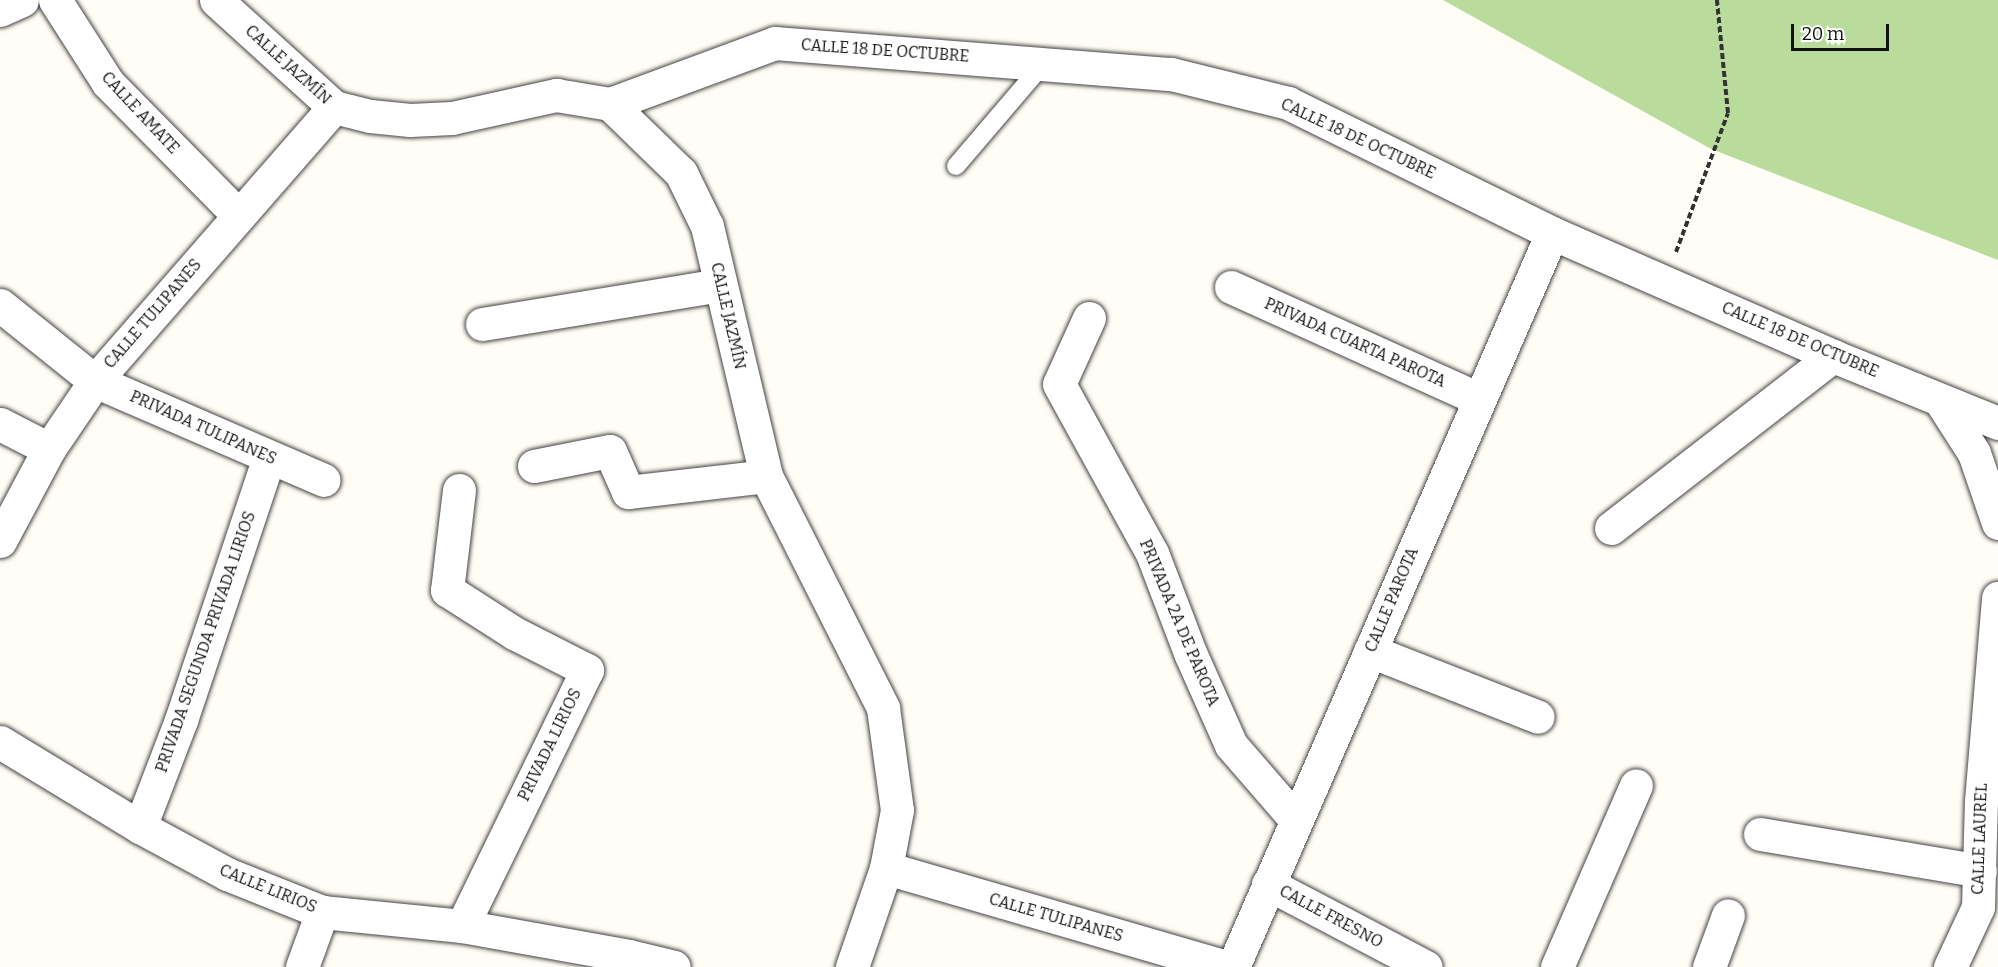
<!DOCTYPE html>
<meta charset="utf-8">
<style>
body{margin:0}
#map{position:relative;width:1998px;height:967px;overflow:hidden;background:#fffdf5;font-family:Bitter,serif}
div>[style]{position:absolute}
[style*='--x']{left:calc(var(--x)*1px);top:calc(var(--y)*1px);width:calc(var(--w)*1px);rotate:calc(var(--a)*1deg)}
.forest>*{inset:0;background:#b9dc9c}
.path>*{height:4px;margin-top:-2px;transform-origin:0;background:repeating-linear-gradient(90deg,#333 0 6px,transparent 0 9px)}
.roads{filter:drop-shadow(0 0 2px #444) drop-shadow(0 0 2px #444)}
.lane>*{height:18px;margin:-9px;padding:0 9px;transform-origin:9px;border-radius:9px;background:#fff}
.street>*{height:33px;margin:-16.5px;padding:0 16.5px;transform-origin:16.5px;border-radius:16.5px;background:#fff}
span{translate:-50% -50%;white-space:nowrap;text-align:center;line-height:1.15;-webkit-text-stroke:6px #fff;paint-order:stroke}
.street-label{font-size:16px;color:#111}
.scale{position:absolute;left:1791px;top:24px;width:98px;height:27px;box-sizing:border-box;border:3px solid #111;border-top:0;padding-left:8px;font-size:18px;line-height:21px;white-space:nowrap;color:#111;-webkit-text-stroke:4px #fff;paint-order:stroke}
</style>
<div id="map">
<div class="forest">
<i style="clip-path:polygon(1443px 0,1998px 0,1998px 260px,1711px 149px)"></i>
</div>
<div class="path">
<i style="--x:1676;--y:252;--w:148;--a:-69.5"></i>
<i style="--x:1728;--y:113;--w:114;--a:-95.6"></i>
</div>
<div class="roads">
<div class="lane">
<i style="--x:956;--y:166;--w:135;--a:-49.5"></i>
</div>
<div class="street">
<i style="--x:55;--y:0;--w:98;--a:57.4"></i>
<i style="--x:108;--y:83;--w:185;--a:45.4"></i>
<i style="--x:216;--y:0;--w:159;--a:42.2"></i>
<i style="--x:334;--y:107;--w:37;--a:14"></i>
<i style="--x:370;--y:116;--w:40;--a:5.7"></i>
<i style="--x:410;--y:120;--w:42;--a:-2.7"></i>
<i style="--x:452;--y:118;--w:107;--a:-12.5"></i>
<i style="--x:556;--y:95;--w:55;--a:9.5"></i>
<i style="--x:610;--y:104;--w:99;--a:44.2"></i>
<i style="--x:681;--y:173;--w:59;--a:63.9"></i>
<i style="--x:707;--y:226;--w:257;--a:76.7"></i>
<i style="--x:766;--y:476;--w:260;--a:63.2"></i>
<i style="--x:883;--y:708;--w:103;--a:82.2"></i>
<i style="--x:897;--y:810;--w:59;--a:100.7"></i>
<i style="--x:886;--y:868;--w:105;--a:109"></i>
<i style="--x:0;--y:10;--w:24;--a:-24"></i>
<i style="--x:610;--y:104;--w:176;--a:-20.3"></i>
<i style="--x:775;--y:43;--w:397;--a:4.5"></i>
<i style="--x:1171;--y:74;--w:121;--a:13.9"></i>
<i style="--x:1288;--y:103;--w:294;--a:26.2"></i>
<i style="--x:1552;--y:233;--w:307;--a:23.6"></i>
<i style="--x:1833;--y:356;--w:178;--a:22.1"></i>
<i style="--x:1231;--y:287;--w:272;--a:24.3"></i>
<i style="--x:0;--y:305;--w:122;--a:38.7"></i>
<i style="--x:95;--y:381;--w:249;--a:23.4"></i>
<i style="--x:1089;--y:318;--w:72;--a:114.4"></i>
<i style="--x:1059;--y:384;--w:193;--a:61.2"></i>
<i style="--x:1152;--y:553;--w:109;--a:69.1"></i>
<i style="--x:1191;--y:655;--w:98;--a:66"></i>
<i style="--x:1231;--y:745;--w:99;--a:49.1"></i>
<i style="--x:482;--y:324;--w:241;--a:-9.3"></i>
<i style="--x:1940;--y:400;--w:63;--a:57.3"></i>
<i style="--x:1974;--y:453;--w:74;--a:71.1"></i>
<i style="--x:0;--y:424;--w:55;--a:27"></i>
<i style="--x:534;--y:466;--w:77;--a:-11.2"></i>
<i style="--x:610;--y:451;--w:45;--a:66.3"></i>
<i style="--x:628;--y:492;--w:139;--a:-6.6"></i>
<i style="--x:459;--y:490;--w:101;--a:96.8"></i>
<i style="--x:447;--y:590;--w:80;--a:32.7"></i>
<i style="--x:514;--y:633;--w:82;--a:26.9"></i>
<i style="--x:587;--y:670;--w:285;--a:116"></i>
<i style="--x:1611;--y:528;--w:281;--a:-37.8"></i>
<i style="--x:0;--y:541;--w:104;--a:-62"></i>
<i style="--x:49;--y:449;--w:82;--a:-55.9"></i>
<i style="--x:95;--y:381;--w:364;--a:-48.9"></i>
<i style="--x:1370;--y:651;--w:180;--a:21.4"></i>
<i style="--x:0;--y:742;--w:164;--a:31.3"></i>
<i style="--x:140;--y:827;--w:99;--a:28.4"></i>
<i style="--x:227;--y:874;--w:102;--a:21.8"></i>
<i style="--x:322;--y:912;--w:141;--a:5.7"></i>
<i style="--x:462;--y:926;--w:170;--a:10.2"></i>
<i style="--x:629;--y:956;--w:46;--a:13.7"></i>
<i style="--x:140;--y:827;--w:115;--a:-69"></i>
<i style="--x:181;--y:720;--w:277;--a:-71.5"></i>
<i style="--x:1760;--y:834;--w:223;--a:9.5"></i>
<i style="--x:886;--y:868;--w:354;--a:16.2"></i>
<i style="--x:1268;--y:884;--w:178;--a:27.7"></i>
<i style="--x:302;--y:967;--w:59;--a:-70"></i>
<i style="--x:1233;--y:967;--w:800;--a:-66.51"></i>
<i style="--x:1557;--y:967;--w:198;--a:-66.5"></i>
<i style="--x:1709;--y:967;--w:55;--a:-69.9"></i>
<i style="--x:1950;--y:967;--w:66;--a:-65"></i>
<i style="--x:1978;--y:907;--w:106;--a:-88.4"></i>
<i style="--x:1981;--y:801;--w:204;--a:-85.2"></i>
</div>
</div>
<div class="street-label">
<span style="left:885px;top:51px;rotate:4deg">CALLE 18 DE OCTUBRE</span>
<span style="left:288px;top:65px;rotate:42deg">CALLE JAZMÍN</span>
<span style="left:140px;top:113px;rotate:47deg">CALLE AMATE</span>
<span style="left:1358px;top:139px;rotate:25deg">CALLE 18 DE OCTUBRE</span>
<span style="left:153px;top:314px;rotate:-49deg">CALLE TULIPANES</span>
<span style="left:728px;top:316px;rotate:77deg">CALLE JAZMÍN</span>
<span style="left:1800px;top:340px;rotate:23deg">CALLE 18 DE OCTUBRE</span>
<span style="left:1355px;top:343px;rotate:24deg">PRIVADA CUARTA PAROTA</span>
<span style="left:203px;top:428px;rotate:24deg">PRIVADA TULIPANES</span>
<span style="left:1392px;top:600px;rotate:-67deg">CALLE PAROTA</span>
<span style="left:1179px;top:623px;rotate:67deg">PRIVADA 2A DE PAROTA</span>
<span style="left:206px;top:642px;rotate:-71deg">PRIVADA SEGUNDA PRIVADA LIRIOS</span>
<span style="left:550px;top:745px;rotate:-64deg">PRIVADA LIRIOS</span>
<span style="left:1980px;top:839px;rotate:-88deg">CALLE LAUREL</span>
<span style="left:268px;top:889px;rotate:22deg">CALLE LIRIOS</span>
<span style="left:1331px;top:917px;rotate:28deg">CALLE FRESNO</span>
<span style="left:1056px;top:918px;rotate:16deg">CALLE TULIPANES</span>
</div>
<div class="scale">20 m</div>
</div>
